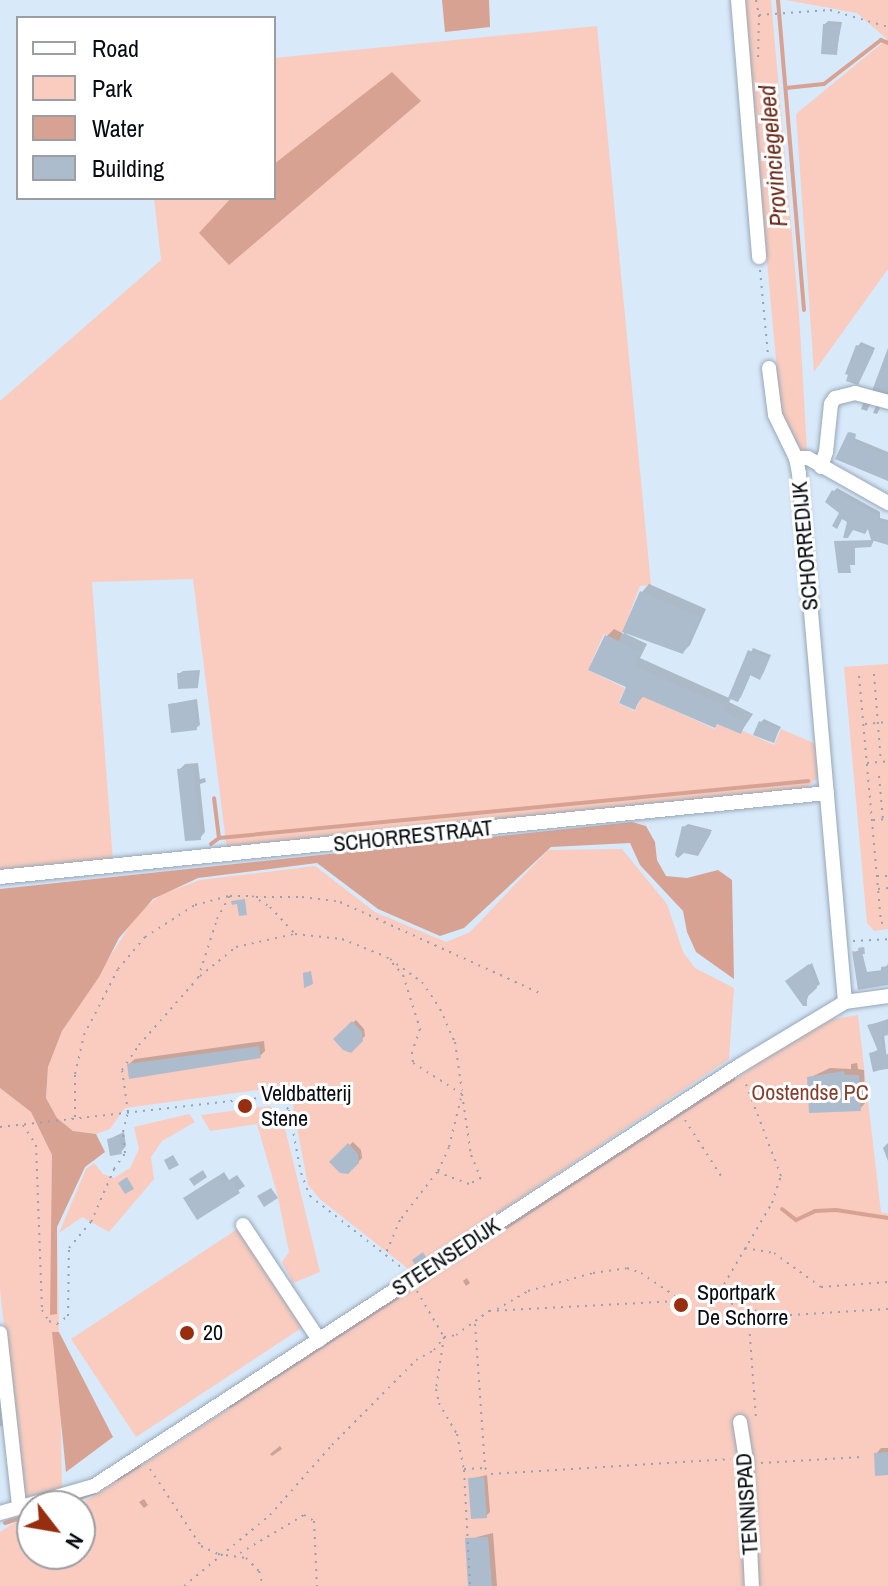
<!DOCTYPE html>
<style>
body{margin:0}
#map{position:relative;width:888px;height:1586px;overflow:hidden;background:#d8e9fa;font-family:"Archivo Narrow",sans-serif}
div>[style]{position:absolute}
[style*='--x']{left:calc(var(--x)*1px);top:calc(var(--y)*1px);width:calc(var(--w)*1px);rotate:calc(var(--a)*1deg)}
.green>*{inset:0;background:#f9ccbf}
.water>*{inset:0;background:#d8a293}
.shadow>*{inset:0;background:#0003}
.stream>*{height:4px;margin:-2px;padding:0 2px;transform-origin:2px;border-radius:2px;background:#d8a293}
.building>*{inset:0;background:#adbccd}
.path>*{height:2px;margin-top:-1px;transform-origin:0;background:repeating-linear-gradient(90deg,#95a2b0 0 2px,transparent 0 8px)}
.roads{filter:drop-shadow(0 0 2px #97a7b7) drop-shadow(0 0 2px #97a7b7)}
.minor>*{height:14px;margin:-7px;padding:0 7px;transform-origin:7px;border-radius:7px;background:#fff}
.dots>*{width:22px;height:22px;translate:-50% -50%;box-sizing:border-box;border:4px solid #fff;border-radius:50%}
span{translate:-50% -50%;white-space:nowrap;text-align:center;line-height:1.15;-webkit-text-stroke:6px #fff;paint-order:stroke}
.street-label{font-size:22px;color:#080d13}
.poi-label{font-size:22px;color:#080d13}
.left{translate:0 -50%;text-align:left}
.park-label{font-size:22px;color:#85402e}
.water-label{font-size:24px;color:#6a2917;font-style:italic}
.legend{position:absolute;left:16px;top:16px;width:260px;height:184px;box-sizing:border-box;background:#fff;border:2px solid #9c9ea1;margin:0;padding:10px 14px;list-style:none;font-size:24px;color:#080d13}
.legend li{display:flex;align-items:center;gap:16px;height:40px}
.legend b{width:40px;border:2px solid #9c9ea1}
.north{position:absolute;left:16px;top:1490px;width:80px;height:80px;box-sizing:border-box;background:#fff;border:2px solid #9c9ea1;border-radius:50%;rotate:121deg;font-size:22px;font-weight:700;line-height:32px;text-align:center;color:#080d13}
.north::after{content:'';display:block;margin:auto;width:28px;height:36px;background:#962e0f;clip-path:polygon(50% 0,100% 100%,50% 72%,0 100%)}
</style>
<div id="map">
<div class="green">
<i style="clip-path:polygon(743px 0,771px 0,799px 313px,807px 451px,803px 451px,782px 425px)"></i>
<i style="clip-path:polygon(786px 0,888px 0,888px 269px,814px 372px,796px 114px,887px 39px,857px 13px)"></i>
<i style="clip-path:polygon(597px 26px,651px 585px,640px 586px,619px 641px,604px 634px,588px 670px,625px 688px,618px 703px,635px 711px,642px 696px,715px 729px,717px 724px,741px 734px,743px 731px,774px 745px,781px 729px,816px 744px,819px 776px,805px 789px,227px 850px,193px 579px,92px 582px,113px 861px,0 873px,0 401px,161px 260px,154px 198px,274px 198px,274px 58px)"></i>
<i style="clip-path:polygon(888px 664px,888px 929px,874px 931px,867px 923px,844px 667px)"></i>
<i style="clip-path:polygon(622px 849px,667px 904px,683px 952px,695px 968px,734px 988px,729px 1059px,411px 1271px,321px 1200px,308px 1185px,291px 1096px,273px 1088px,125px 1108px,110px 1129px,96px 1134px,73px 1131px,57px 1118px,46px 1098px,48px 1067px,62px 1031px,138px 913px,162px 894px,200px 880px,315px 866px,375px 912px,446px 942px,470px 932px,548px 850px)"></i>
<i style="clip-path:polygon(858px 1015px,881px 1212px,888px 1214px,888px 1586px,0 1586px,0 1532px,19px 1520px,32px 1517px,32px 1554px,80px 1554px,78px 1506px,745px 1073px,773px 1051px,833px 1019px)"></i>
<i style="clip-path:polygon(0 1088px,31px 1112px,52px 1155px,57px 1227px,62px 1488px,24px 1500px,0 1290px)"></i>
<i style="clip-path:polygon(270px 1106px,282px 1116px,320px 1272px,293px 1283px,282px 1262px,289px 1252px,278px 1197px,257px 1124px,210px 1131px,201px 1115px)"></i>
<i style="clip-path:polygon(189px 1114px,195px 1122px,162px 1141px,151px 1157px,154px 1179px,109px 1232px,82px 1217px,59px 1233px,86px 1169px,94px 1163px,103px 1174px,114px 1178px,130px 1168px,139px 1149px,134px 1127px)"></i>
<i style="clip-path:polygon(239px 1228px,303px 1327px,136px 1437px,71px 1339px)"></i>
</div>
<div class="water">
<i style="clip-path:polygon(442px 0,489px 0,490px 27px,445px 32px)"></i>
<i style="clip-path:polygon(392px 72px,421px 101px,229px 265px,199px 233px,231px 198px,274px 198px,274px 164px)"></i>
<i style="clip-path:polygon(632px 822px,646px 826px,655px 842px,657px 860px,666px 876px,687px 878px,718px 870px,732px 880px,734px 979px,696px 952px,687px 932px,683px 911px,640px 865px,630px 843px,551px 847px,464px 928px,440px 936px,378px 909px,317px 863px,198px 878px,153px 899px,119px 938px,99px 977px,62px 1031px,48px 1067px,46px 1098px,57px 1118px,73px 1131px,96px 1134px,105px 1152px,85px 1167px,57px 1227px,57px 1314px,50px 1315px,52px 1155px,31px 1112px,0 1088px,0 889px)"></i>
<i style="clip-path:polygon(52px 1332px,59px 1332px,113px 1437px,66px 1472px)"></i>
</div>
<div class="shadow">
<i style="clip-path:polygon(828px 21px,842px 22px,836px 53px,825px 24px)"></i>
<i style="clip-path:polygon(861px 342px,875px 348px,857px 383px,858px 346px)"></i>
<i style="clip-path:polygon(864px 401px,871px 402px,867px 411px,861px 409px)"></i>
<i style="clip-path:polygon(876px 406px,881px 406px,877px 414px,873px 413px)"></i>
<i style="clip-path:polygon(850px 432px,856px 434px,854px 438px,888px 452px,888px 479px,848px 436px)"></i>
<i style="clip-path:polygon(837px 488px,880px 512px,880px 518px,888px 520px,888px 542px,879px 533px,843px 517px,837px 526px,842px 512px,834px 491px)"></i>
<i style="clip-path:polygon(649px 584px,706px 609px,690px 645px,683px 652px,627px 631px,626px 634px,647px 644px,640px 658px,729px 698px,753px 648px,771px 655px,763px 674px,760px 677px,751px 674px,741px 697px,738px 700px,732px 697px,729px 702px,753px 714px,741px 732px,644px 695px,634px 708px,606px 637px,614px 629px,624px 634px,642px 592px)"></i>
<i style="clip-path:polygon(200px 670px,198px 686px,179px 674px,183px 671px)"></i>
<i style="clip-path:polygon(197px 699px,200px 725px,196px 728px,170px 704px)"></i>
<i style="clip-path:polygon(764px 719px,781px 727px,773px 741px,760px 723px)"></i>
<i style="clip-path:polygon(198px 763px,200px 779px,205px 778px,206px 782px,200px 784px,205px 832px,200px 838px,179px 770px,185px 764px)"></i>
<i style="clip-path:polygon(688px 824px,712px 830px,701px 850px,684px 827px)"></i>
<i style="clip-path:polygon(865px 948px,862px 952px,867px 972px,883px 970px,888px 964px,888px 982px,859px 988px,854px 952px)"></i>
<i style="clip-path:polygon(812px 963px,820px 984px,809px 993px,806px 1004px,791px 978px)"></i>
<i style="clip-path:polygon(888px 1019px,888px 1033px,884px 1034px,888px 1069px,875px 1070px,871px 1053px,880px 1049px,870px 1025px)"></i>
<i style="clip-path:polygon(356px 1020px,364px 1029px,365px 1036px,351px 1050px,335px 1039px)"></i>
<i style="clip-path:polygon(264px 1041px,265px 1051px,260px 1056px,129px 1064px,135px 1059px)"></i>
<i style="clip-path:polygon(857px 1063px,858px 1069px,864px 1070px,865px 1103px,860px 1109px,809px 1078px,830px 1068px,851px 1069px,851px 1064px)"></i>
<i style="clip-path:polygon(124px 1132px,126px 1146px,121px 1152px,109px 1139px)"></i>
<i style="clip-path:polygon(353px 1142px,361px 1150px,362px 1158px,348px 1172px,332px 1162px)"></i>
<i style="clip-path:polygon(888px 1143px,888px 1161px,883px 1148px)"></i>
<i style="clip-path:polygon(224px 1172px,229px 1180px,237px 1175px,245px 1186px,197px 1217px,185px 1199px)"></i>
<i style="clip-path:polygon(467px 1278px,470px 1283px,466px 1286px,463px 1281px)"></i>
<i style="clip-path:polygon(0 1364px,8px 1421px,0 1427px)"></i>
<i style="clip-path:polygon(280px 1446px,282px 1449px,272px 1456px,270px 1454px)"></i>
<i style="clip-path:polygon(881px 1448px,888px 1448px,888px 1473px,876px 1454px)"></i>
<i style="clip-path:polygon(487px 1475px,490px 1512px,486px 1516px,470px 1479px)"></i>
<i style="clip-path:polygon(144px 1499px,148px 1505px,144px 1508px,139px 1502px)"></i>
<i style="clip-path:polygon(493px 1533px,497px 1586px,470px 1586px,471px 1544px,477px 1537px)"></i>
</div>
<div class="stream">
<i style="--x:778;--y:0;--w:311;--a:85.2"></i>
<i style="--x:786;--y:88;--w:38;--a:-6"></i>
<i style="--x:824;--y:84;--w:72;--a:-37.7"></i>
<i style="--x:881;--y:40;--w:8;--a:23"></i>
<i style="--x:219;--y:838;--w:592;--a:-5.53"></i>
<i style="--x:211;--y:844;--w:10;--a:-37"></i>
<i style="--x:219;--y:838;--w:40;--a:-97.1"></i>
<i style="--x:782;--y:1209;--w:18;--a:38"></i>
<i style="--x:796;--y:1220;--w:21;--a:-25"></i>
<i style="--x:815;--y:1211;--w:21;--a:-3"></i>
<i style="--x:836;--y:1210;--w:53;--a:8.7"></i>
<i style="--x:420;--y:1283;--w:374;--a:-33.1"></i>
<i style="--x:230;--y:1406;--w:211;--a:-33"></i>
<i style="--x:117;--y:1479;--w:26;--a:-32"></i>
<i style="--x:57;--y:1506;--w:41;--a:-19.7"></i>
<i style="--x:5;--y:1523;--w:28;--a:-18"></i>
</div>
<div class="building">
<i style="clip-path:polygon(823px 24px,840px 25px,837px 55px,821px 54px)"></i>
<i style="clip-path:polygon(856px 345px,874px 351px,858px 385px,846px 381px,848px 375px,845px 374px)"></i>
<i style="clip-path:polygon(888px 348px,888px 397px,872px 391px)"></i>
<i style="clip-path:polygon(848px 432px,856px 435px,854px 442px,888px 456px,888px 481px,835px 459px)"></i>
<i style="clip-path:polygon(832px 490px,878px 515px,878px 521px,888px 523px,888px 545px,871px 540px,868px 529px,865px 534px,853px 530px,848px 538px,843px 538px,847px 522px,842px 519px,837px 529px,832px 526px,839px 513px,825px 502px)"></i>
<i style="clip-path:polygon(874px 540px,871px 547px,855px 548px,855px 565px,850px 565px,851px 573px,838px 573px,834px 541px)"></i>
<i style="clip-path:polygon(640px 591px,700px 617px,683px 654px,622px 632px)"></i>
<i style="clip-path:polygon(605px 635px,640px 652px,634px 666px,725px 706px,723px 710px,727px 714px,746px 722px,741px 734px,717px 724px,715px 728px,641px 696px,635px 710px,619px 703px,626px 687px,588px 670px)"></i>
<i style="clip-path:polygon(748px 650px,769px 659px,760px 680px,750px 675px,738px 702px,728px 698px)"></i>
<i style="clip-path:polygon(197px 672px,198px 688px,178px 689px,177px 673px)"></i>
<i style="clip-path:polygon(194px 701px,197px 730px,171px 733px,168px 704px)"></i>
<i style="clip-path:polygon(759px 721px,779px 730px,774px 743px,753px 735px)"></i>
<i style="clip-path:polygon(193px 767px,201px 840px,185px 841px,177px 769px)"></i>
<i style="clip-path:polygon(682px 826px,711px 833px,698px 856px,684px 853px,678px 858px,675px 855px)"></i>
<i style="clip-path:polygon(245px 899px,247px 915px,239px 916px,237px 904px,232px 905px,231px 901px)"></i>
<i style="clip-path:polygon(864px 947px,865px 954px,861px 954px,867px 974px,881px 972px,881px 967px,888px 966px,888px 985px,858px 990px,852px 951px,859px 953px,858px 948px)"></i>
<i style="clip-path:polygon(809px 964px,817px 988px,807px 997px,807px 1006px,803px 1006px,785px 981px)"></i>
<i style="clip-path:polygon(311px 971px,313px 984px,304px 988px,303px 973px)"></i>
<i style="clip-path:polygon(352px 1021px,362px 1032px,363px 1041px,351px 1053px,343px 1050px,333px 1039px)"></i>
<i style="clip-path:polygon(886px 1021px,888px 1035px,881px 1037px,885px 1055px,888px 1054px,888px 1068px,873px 1072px,869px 1053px,878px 1051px,867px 1025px)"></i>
<i style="clip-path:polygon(259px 1046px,261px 1058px,129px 1079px,127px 1064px)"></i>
<i style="clip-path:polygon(844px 1071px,845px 1075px,859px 1075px,861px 1111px,809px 1113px,807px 1077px)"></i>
<i style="clip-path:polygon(119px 1137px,122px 1154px,110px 1156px,107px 1139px)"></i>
<i style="clip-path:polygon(348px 1143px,358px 1154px,359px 1163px,348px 1174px,340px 1173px,329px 1162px)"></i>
<i style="clip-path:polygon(173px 1155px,179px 1165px,169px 1170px,164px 1160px)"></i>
<i style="clip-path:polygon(203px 1170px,207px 1177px,194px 1186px,189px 1179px)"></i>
<i style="clip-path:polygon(218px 1176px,223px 1184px,231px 1179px,240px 1193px,197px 1220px,183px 1198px)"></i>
<i style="clip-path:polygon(127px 1177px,134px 1189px,125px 1194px,118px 1183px)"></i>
<i style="clip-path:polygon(271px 1188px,278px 1198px,264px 1207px,257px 1196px)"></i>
<i style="clip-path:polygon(423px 1252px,427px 1259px,416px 1266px,412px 1260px)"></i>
<i style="clip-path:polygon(888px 1452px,888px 1475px,875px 1476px,874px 1453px)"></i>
<i style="clip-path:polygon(484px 1477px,487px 1518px,471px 1519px,468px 1478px)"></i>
<i style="clip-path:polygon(488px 1537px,492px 1586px,468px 1586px,465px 1538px)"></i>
</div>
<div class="path">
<i style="--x:756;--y:0;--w:15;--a:79"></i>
<i style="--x:759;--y:15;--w:43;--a:91.3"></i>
<i style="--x:759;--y:15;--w:71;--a:-4"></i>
<i style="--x:830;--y:10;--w:60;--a:16.3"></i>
<i style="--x:760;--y:270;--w:85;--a:84.6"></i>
<i style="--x:874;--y:674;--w:88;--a:85.5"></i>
<i style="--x:859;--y:676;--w:248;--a:84.9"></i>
<i style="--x:881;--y:923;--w:7;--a:-8"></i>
<i style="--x:865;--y:724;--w:23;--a:-5"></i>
<i style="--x:867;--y:763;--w:21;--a:-5"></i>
<i style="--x:879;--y:776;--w:44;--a:84.8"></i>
<i style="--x:873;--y:820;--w:15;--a:-4"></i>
<i style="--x:877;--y:876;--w:11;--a:0"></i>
<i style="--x:878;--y:889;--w:10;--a:-6"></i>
<i style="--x:256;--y:897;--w:46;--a:0"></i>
<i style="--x:302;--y:897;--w:38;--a:7"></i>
<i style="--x:340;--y:902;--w:220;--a:24.5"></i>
<i style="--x:853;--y:941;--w:35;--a:-3"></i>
<i style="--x:390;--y:959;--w:39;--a:36"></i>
<i style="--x:422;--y:982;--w:32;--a:56"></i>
<i style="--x:440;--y:1009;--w:36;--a:66"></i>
<i style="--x:455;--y:1042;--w:49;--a:81.9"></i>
<i style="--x:200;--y:976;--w:46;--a:-38.9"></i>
<i style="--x:236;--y:947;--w:59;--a:-12.6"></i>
<i style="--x:75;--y:1117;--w:43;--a:-90"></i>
<i style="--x:75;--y:1074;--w:40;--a:-77"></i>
<i style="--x:84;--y:1035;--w:74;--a:-62.7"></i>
<i style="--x:118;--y:969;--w:42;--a:-49.8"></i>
<i style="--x:145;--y:937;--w:59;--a:-32.6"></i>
<i style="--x:195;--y:905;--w:35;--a:-15"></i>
<i style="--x:685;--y:1120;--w:67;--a:57.3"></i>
<i style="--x:23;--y:1125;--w:24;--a:57"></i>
<i style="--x:36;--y:1145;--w:165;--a:87.9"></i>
<i style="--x:42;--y:1310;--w:13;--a:58"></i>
<i style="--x:49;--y:1321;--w:9;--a:21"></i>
<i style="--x:57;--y:1324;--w:14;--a:-36"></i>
<i style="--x:68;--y:1316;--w:68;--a:-89.2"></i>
<i style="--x:69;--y:1248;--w:34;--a:-50"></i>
<i style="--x:91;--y:1222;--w:58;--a:-66.5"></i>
<i style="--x:114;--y:1169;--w:19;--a:-55"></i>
<i style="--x:125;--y:1153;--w:21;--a:-95"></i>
<i style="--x:123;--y:1132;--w:21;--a:-76"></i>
<i style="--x:128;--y:1112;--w:42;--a:-98.1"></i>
<i style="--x:122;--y:1070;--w:30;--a:-56"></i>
<i style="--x:139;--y:1045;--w:89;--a:-48.6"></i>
<i style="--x:198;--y:978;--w:62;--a:-72.1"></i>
<i style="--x:217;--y:919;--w:26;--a:-61"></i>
<i style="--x:230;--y:896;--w:22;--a:0"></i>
<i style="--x:252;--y:896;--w:21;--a:31"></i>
<i style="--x:270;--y:907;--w:37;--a:47"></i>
<i style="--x:295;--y:934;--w:47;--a:6.1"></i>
<i style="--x:342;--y:939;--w:48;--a:21.8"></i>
<i style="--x:387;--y:957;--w:24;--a:48"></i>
<i style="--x:403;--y:975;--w:57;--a:72.5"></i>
<i style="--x:420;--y:1029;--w:24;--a:109"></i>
<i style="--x:412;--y:1052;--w:11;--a:85"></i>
<i style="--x:413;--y:1063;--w:58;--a:32.3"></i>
<i style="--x:462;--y:1094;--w:62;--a:81.6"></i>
<i style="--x:471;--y:1155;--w:25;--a:67"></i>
<i style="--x:481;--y:1178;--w:13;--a:153"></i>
<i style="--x:469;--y:1184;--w:34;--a:-159"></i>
<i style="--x:437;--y:1172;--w:61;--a:127.6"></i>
<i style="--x:400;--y:1220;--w:38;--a:113"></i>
<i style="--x:0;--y:1127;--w:278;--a:-6.4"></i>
<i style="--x:276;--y:1096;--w:19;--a:47"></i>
<i style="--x:289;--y:1110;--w:64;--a:79.2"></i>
<i style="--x:301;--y:1173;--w:25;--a:69"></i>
<i style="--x:310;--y:1196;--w:115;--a:38"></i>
<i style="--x:438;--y:1171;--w:26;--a:-65"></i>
<i style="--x:449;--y:1147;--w:50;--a:-76.2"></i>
<i style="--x:745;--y:1248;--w:29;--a:10"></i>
<i style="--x:774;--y:1253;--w:58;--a:35.9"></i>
<i style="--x:821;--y:1287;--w:67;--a:-4.3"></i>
<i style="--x:417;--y:1291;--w:53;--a:59.6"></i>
<i style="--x:444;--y:1337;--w:53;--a:98.7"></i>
<i style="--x:436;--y:1389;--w:14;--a:78"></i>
<i style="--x:439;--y:1403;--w:36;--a:60"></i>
<i style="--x:457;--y:1434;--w:36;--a:79"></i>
<i style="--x:464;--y:1469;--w:21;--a:-3"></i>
<i style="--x:485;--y:1468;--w:8;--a:45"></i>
<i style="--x:491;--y:1474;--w:240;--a:-3.6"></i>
<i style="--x:716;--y:1298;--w:110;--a:-59.5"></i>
<i style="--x:772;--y:1203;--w:28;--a:-72"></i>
<i style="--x:781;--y:1176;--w:104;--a:-110.9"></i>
<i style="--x:497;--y:1309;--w:36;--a:-30"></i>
<i style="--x:528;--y:1291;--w:67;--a:-15.5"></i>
<i style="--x:593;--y:1273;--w:34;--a:-8"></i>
<i style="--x:627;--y:1268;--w:15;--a:20"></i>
<i style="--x:641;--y:1273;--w:45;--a:34"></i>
<i style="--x:748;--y:1310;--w:109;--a:85.8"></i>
<i style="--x:475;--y:1324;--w:143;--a:86"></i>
<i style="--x:761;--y:1463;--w:101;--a:-3.4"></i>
<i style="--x:150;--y:1469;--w:92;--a:56.5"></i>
<i style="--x:201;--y:1546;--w:19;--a:25"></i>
<i style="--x:218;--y:1554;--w:28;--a:8"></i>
<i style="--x:246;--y:1558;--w:18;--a:45"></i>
<i style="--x:259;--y:1571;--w:16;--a:75"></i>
<i style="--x:464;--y:1470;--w:116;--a:87"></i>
<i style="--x:240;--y:1553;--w:74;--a:-30.7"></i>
<i style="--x:304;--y:1515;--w:12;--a:31"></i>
<i style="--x:314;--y:1521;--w:65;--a:87.4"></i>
<i style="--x:184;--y:1586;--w:112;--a:-39.5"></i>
<i style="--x:270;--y:1515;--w:94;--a:-48.5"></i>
<i style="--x:332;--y:1445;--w:120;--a:-45.3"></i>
<i style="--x:416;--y:1360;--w:21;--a:-29"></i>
<i style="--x:434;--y:1350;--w:16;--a:-52"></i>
<i style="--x:444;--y:1337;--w:12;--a:-9"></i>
<i style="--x:456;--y:1335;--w:41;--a:-36"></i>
<i style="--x:489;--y:1311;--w:227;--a:-3"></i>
<i style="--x:716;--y:1299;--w:60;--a:16.3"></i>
<i style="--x:774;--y:1316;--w:114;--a:-3.5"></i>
</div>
<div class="roads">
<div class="minor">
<i style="--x:738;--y:0;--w:258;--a:85.3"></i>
<i style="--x:769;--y:368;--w:47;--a:82.7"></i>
<i style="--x:775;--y:415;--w:48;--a:64"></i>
<i style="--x:796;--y:458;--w:16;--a:79"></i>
<i style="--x:799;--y:474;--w:530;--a:85.02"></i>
<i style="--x:796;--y:458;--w:12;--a:0"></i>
<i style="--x:808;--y:458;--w:92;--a:29.4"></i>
<i style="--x:821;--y:467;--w:16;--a:-72"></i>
<i style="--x:826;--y:452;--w:48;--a:-84.1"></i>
<i style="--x:831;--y:404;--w:7;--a:-56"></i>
<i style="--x:835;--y:398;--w:21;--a:-14"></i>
<i style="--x:855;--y:393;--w:34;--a:15"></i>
<i style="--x:0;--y:877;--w:831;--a:-5.8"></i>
<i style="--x:243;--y:1225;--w:138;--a:56.5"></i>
<i style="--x:0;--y:1333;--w:174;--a:83.7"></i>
<i style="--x:740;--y:1422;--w:39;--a:81"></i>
<i style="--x:746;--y:1461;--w:125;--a:87.3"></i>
<i style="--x:0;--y:1513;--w:98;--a:-16"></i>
<i style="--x:94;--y:1486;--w:770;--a:-33.07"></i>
<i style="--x:739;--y:1066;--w:124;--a:-31.1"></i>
<i style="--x:845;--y:1002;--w:43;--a:-7.9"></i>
</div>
</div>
<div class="dots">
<i style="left:245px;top:1106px;background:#962e0f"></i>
<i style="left:681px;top:1305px;background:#962e0f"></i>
<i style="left:187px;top:1333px;background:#962e0f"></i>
</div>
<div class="street-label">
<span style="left:805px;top:546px;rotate:-95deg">SCHORREDIJK</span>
<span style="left:413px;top:836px;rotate:-6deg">SCHORRESTRAAT</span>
<span style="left:446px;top:1257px;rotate:-33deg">STEENSEDIJK</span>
<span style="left:747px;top:1504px;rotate:-94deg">TENNISPAD</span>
</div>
<div class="poi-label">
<span class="left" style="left:261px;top:1106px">Veldbatterij<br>Stene</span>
<span class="left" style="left:697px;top:1305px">Sportpark<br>De Schorre</span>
<span class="left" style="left:203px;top:1333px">20</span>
</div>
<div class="park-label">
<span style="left:810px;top:1093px">Oostendse PC</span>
</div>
<div class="water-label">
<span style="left:773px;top:156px;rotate:-95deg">Provinciegeleed</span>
</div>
<ul class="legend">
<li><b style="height:10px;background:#fff"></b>Road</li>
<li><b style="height:22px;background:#f9ccbf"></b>Park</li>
<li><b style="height:22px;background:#d8a293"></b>Water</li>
<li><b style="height:22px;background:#adbccd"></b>Building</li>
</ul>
<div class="north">N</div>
</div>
